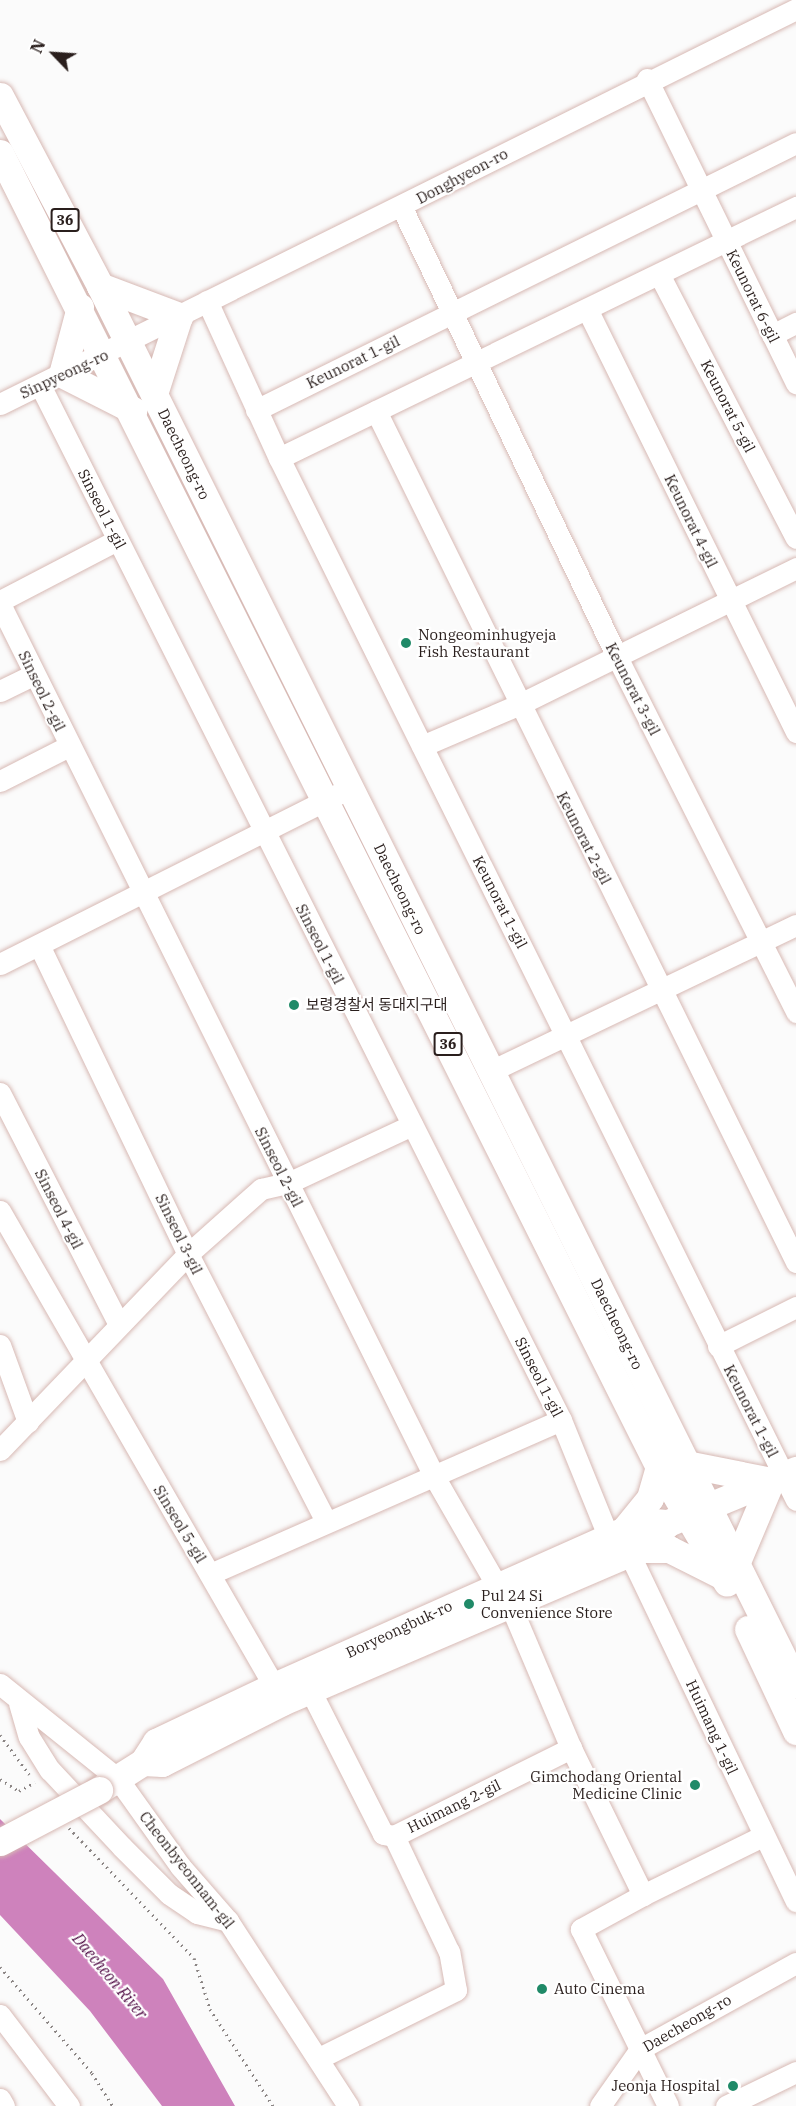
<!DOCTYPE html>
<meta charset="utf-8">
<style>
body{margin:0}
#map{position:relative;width:796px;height:2106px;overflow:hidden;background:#fbfbfb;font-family:"IBM Plex Serif","Noto Sans KR",serif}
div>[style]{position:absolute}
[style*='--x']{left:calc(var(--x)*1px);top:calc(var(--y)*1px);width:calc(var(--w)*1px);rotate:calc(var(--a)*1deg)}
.water>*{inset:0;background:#ce82bc}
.path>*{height:3px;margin-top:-1.5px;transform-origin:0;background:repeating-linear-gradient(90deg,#8b8584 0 1.5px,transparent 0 6px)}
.roads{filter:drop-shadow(0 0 2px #d7b9b4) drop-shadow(0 0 2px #d7b9b4)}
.minor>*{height:21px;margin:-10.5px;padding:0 10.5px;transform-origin:10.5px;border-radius:10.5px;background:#fff}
.major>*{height:27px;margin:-13.5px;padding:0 13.5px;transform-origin:13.5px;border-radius:13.5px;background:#fff}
.bridges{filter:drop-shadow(0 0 2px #d7b9b4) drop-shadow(0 0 2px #d7b9b4)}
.major-bridge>*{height:27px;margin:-13.5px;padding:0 13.5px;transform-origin:13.5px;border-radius:13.5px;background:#fff}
.dots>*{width:16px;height:16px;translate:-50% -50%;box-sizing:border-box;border:3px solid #fff;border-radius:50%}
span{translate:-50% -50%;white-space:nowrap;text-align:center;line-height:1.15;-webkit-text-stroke:4.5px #fff;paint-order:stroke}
.shield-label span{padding:2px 4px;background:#fff;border:2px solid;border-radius:4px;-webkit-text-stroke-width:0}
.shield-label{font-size:14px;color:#2a1f1d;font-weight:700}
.street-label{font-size:15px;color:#2a1f1d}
.poi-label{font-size:15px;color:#2a1f1d}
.left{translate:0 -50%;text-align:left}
.right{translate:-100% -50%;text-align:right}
.water-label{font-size:16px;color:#4c0641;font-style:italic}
.north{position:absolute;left:24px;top:24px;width:60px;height:60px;-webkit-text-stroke:4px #fff;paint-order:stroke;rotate:295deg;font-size:16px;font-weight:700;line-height:24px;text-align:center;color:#2a1f1d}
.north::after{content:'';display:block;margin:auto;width:21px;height:27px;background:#2a1f1d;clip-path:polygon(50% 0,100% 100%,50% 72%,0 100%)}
</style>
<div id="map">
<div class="water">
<i style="clip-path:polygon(0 1819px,163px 1979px,235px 2106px,162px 2106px,90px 2011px,0 1915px)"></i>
</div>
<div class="path">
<i style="--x:0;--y:1735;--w:49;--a:53.4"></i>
<i style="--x:0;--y:1779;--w:22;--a:32"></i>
<i style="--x:19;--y:1791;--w:18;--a:-29"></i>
<i style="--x:69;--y:1828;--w:180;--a:46.1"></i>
<i style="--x:194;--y:1958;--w:53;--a:72.6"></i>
<i style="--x:210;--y:2009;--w:116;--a:57"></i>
<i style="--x:0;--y:1967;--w:140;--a:49"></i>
<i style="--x:92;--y:2073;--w:39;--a:58"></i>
</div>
<div class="roads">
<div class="minor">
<i style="--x:647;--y:79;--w:339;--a:63.9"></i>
<i style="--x:402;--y:208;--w:498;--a:64.4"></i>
<i style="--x:617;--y:657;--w:398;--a:63.2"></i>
<i style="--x:659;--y:274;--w:297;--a:62.6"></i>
<i style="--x:207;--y:301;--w:173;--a:65.4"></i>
<i style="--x:279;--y:458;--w:1163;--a:63.61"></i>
<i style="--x:587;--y:309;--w:472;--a:63.7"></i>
<i style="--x:772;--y:335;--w:27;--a:-27"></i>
<i style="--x:40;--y:385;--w:1159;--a:63.28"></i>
<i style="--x:561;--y:1420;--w:127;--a:67.9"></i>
<i style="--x:0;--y:404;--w:889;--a:-26.39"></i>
<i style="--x:256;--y:410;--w:602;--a:-26.31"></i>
<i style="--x:376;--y:411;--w:949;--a:63.73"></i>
<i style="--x:279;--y:458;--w:575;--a:-25.9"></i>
<i style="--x:0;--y:601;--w:132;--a:-27.5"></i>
<i style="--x:0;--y:604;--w:976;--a:63.54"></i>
<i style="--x:435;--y:1478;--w:122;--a:60.1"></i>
<i style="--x:0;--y:691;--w:37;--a:-26"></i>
<i style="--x:422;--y:746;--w:104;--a:-23.1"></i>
<i style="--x:518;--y:705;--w:310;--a:-26.2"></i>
<i style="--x:0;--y:781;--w:77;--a:-26.9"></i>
<i style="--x:39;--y:945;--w:343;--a:64.3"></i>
<i style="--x:188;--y:1254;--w:301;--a:62.7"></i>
<i style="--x:0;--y:964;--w:392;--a:-26.7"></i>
<i style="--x:491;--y:1071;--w:338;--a:-25.6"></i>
<i style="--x:0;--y:1093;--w:261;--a:62.8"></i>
<i style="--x:0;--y:1211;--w:548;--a:60.02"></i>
<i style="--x:0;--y:1345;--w:82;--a:70"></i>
<i style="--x:718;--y:1346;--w:87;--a:-26.6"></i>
<i style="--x:0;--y:1450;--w:272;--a:-46.2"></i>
<i style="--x:188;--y:1254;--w:98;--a:-41.7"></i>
<i style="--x:261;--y:1189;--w:28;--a:-13"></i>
<i style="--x:288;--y:1183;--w:137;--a:-25.1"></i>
<i style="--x:629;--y:1553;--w:386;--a:64.4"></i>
<i style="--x:210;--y:1574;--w:383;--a:-23.7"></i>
<i style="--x:509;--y:1602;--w:159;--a:67"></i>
<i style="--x:571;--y:1748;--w:164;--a:63.9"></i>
<i style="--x:643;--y:1895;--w:71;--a:151.3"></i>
<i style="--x:581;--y:1929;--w:197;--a:63.8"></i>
<i style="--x:0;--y:1684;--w:151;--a:38.8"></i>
<i style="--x:118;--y:1779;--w:107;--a:54.5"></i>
<i style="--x:180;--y:1866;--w:73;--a:48.9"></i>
<i style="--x:228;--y:1921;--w:221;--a:57"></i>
<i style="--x:310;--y:1690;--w:161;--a:63.1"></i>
<i style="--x:383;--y:1834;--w:11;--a:10"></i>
<i style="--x:394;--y:1836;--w:198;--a:-26.4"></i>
<i style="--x:19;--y:1703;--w:35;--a:74"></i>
<i style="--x:29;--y:1737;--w:39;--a:58"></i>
<i style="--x:50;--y:1770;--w:105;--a:46.9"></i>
<i style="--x:122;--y:1847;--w:66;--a:45"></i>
<i style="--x:169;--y:1894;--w:34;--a:34"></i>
<i style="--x:197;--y:1913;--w:32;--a:14"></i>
<i style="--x:643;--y:1895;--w:134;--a:-26.2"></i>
<i style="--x:0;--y:2015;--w:114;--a:52.8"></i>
<i style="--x:319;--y:2058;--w:153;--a:-26.4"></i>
<i style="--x:456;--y:1990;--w:39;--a:-100"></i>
<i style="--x:449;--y:1952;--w:128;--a:-115.4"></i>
<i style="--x:0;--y:2099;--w:8;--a:60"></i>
<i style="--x:600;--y:2106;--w:70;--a:-54.9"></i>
<i style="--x:640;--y:2049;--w:178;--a:-28.9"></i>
<i style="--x:726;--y:2106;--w:78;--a:-25.9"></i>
</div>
<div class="major">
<i style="--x:0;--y:96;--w:215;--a:62.2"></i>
<i style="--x:100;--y:286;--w:1562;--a:63.53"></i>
<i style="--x:0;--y:153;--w:1470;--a:63.37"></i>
<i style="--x:659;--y:1467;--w:134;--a:59.6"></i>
<i style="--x:100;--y:286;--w:85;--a:20.8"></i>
<i style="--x:179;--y:316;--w:82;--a:107.8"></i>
<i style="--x:80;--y:307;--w:69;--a:105"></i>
<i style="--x:62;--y:374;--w:80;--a:26.9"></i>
<i style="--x:686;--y:1464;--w:87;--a:11.3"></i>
<i style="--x:771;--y:1481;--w:90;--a:112.9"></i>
<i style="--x:624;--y:1530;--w:41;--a:-50.9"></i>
<i style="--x:650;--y:1498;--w:32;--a:-74"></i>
<i style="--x:638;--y:1549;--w:31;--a:0"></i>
<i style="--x:669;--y:1549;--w:60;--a:26.6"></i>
<i style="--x:748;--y:1629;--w:113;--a:64.8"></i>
<i style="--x:143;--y:1762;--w:19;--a:3"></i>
<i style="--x:162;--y:1763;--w:135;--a:-26.9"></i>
<i style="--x:282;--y:1702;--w:398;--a:-23.2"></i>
<i style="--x:648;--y:1545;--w:30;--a:-48"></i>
<i style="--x:668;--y:1523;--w:139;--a:-22.5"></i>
<i style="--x:99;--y:1790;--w:52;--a:-32.5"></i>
<i style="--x:143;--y:1762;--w:24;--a:-57"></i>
<i style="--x:156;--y:1742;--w:131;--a:-25.4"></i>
<i style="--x:274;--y:1686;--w:405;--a:-24"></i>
<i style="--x:644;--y:1521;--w:24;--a:5"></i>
</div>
</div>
<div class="bridges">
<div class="major-bridge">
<i style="--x:0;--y:1842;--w:112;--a:-27.7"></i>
</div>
</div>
<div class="dots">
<i style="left:406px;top:643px;background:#208a68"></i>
<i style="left:294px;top:1005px;background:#208a68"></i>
<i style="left:469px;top:1604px;background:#208a68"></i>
<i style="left:695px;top:1785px;background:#208a68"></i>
<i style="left:542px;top:1989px;background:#208a68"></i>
<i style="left:733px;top:2086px;background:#208a68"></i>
</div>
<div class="shield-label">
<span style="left:65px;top:220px">36</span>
<span style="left:448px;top:1044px">36</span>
</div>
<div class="street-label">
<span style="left:462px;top:176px;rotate:-28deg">Donghyeon-ro</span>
<span style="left:753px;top:296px;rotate:64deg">Keunorat 6-gil</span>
<span style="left:353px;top:362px;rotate:-26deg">Keunorat 1-gil</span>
<span style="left:64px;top:374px;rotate:-25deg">Sinpyeong-ro</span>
<span style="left:728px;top:406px;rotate:63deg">Keunorat 5-gil</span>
<span style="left:184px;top:454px;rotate:64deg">Daecheong-ro</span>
<span style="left:102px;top:509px;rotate:63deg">Sinseol 1-gil</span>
<span style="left:691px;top:521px;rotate:64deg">Keunorat 4-gil</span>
<span style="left:633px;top:689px;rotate:63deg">Keunorat 3-gil</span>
<span style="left:42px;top:691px;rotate:64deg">Sinseol 2-gil</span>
<span style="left:584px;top:838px;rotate:63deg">Keunorat 2-gil</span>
<span style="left:400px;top:889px;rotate:64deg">Daecheong-ro</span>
<span style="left:500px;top:902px;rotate:63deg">Keunorat 1-gil</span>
<span style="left:320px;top:944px;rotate:63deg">Sinseol 1-gil</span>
<span style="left:279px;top:1167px;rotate:63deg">Sinseol 2-gil</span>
<span style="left:59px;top:1209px;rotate:63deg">Sinseol 4-gil</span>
<span style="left:179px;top:1234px;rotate:64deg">Sinseol 3-gil</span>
<span style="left:617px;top:1324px;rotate:64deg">Daecheong-ro</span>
<span style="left:539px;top:1377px;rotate:63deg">Sinseol 1-gil</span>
<span style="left:751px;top:1411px;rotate:63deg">Keunorat 1-gil</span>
<span style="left:180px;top:1524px;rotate:59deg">Sinseol 5-gil</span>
<span style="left:399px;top:1629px;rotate:-25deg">Boryeongbuk-ro</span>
<span style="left:712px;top:1727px;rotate:65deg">Huimang 1-gil</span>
<span style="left:454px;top:1806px;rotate:-26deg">Huimang 2-gil</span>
<span style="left:187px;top:1870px;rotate:52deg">Cheonbyeonnam-gil</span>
<span style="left:687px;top:2023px;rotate:-30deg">Daecheong-ro</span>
</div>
<div class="poi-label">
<span class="left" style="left:418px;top:643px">Nongeominhugyeja<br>Fish Restaurant</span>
<span class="left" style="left:306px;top:1005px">보령경찰서 동대지구대</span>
<span class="left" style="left:481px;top:1604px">Pul 24 Si<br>Convenience Store</span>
<span class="right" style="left:682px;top:1785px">Gimchodang Oriental<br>Medicine Clinic</span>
<span class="left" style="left:554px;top:1989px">Auto Cinema</span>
<span class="right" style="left:720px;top:2086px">Jeonja Hospital</span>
</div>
<div class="water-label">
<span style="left:110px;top:1976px;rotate:50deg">Daecheon River</span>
</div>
<div class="north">N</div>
</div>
